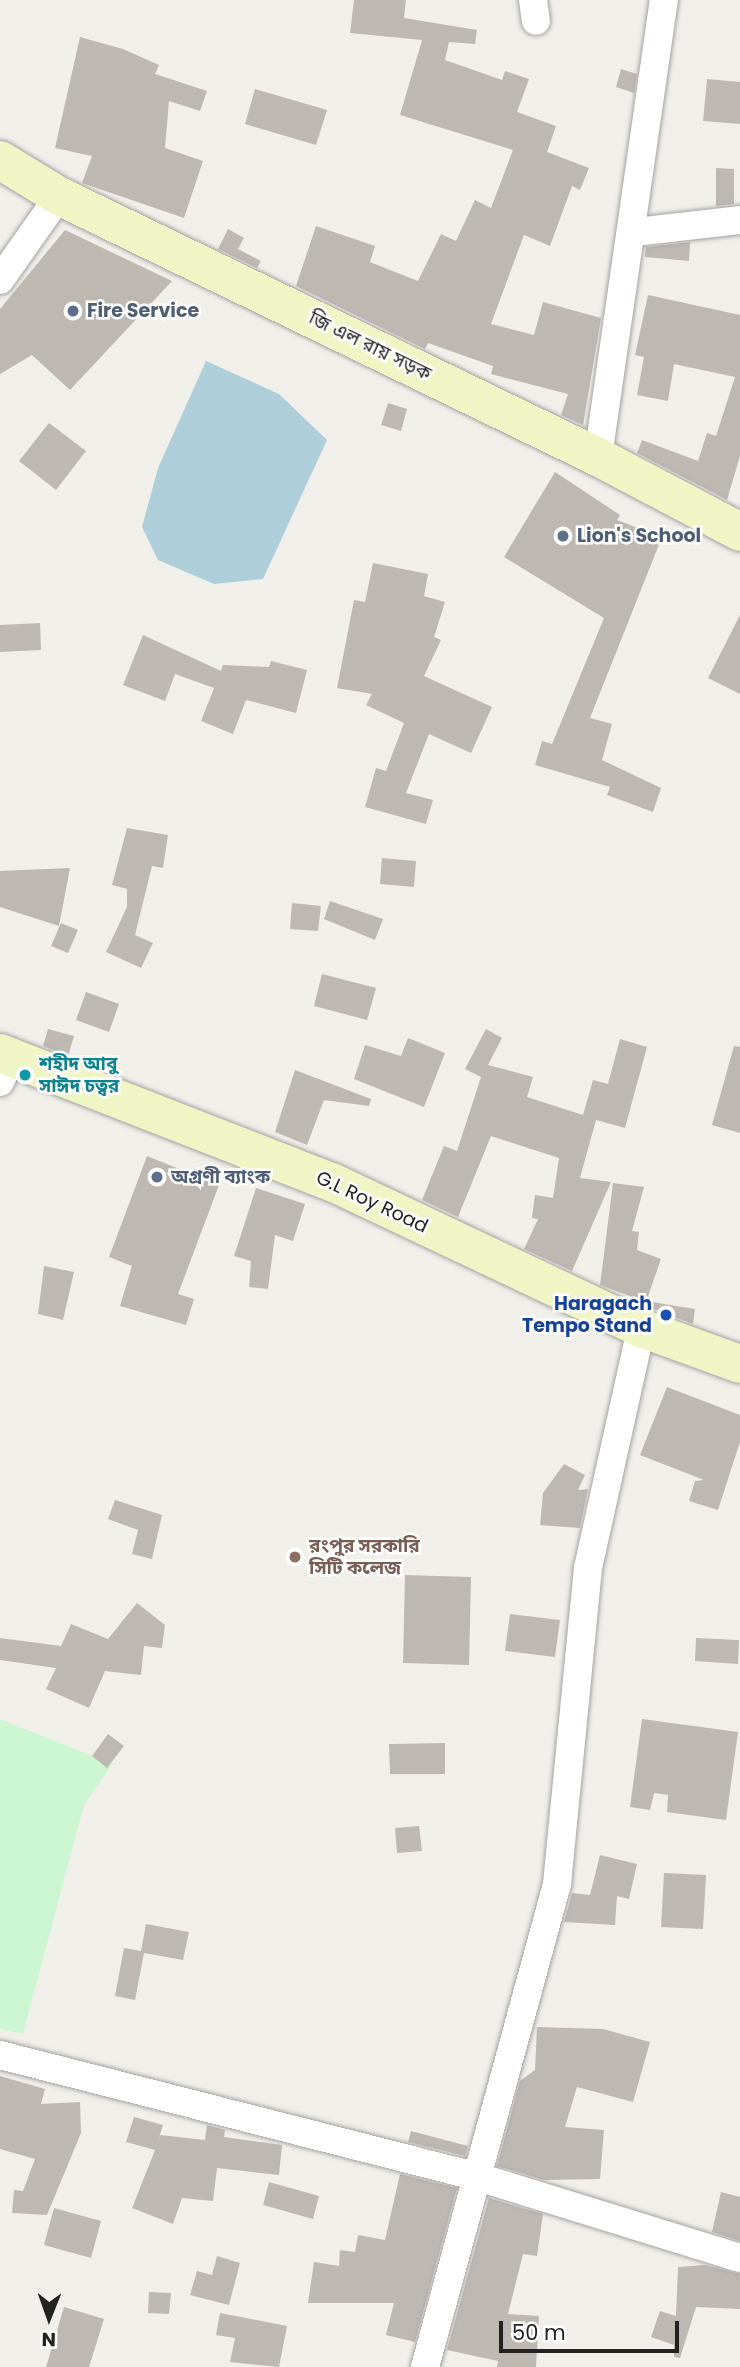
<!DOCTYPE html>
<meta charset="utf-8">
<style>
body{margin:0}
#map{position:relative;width:740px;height:2367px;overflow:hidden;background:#f1efea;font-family:Poppins,"Noto Sans Bengali",sans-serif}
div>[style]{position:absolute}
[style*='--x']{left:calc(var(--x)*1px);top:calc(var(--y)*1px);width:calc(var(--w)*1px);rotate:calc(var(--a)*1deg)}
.park>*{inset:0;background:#ccf6d2}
.water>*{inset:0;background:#aeceda}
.building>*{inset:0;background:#beb8b2}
.roads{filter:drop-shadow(0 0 2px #a3a3a3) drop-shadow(0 0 2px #a3a3a3)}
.minor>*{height:28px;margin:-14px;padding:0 14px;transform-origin:14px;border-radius:14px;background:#fff}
.secondary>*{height:38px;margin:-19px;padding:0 19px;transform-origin:19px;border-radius:19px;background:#eff5c4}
.dots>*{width:19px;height:19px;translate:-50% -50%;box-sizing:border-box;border:4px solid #fff;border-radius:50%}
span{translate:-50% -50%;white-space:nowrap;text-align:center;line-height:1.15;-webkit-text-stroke:5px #fff;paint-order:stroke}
.service-label{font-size:19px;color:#4e5e75;font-weight:700}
.left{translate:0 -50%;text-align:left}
.street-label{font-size:19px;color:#222}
.culture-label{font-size:19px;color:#0d838f;font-weight:700}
.transit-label{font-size:19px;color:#164399;font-weight:700}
.right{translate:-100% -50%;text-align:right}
.education-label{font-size:19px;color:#785e54;font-weight:700}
.north{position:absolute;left:14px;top:2283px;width:70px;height:70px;-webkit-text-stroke:5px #fff;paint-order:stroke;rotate:181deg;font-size:19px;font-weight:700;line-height:28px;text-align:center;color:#222}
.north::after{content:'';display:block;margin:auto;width:24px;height:32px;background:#222;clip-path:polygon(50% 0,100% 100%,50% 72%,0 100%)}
.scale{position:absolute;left:499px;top:2321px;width:180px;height:32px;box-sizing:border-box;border:4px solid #222;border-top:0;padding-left:9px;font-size:21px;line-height:24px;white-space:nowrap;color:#222;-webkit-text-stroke:5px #fff;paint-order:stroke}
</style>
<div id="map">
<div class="park">
<i style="clip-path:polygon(0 1719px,112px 1764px,84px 1805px,23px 2034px,0 2029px)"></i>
</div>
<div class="water">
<i style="clip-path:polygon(206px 361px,279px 394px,327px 440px,263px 579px,214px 584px,158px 560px,142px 527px,158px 468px)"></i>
</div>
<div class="building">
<i style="clip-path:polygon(354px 0,406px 0,404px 18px,477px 30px,475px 44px,449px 42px,445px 60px,502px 80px,505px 71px,529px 79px,517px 112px,556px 126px,547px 152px,589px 168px,580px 190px,572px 186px,550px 246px,524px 235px,491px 324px,534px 335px,543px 302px,601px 318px,583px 425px,561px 415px,568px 394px,491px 374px,493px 366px,428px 343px,425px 349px,296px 286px,316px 226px,375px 246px,370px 262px,418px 281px,441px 234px,456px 241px,475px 200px,491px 208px,513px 150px,400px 115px,422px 40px,350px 33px)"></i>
<i style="clip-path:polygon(80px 37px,123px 49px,159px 65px,155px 74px,207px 91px,200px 111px,169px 101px,165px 148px,203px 161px,184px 218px,82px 183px,92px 156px,55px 148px)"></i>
<i style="clip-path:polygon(621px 69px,637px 74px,634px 93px,616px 87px)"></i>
<i style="clip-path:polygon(707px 79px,740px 82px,740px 124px,703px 121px)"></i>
<i style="clip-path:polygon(255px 89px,327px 110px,316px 145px,245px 124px)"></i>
<i style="clip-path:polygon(716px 168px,734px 169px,734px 204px,716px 206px)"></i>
<i style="clip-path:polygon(228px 229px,244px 238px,238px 249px,261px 261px,257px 268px,218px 249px)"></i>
<i style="clip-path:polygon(65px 230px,172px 281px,70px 390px,32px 355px,0 374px,0 309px)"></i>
<i style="clip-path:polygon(690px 242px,689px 261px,645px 257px,646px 247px)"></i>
<i style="clip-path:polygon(648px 295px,740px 315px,740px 456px,727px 500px,637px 453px,642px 440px,698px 461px,707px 433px,716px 436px,735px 377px,674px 364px,668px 401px,637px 395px,644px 357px,635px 355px)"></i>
<i style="clip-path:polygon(388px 403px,407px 409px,401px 431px,381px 425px)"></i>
<i style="clip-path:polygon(49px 423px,86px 451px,56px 490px,19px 461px)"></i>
<i style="clip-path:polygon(555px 472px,620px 515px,617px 520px,662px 537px,590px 718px,612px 724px,602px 760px,661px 788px,653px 812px,607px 795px,610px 787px,535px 765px,542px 741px,552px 744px,604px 618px,504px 557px)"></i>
<i style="clip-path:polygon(373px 563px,428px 574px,424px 596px,445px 602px,434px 637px,441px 640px,424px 676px,492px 707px,471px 753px,429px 734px,406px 793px,433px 800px,426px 824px,365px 807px,376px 768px,386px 771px,404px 723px,366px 705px,372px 694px,337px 688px,354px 600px,365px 602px)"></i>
<i style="clip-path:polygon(740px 615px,740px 694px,708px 678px)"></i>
<i style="clip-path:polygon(40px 623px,41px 650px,0 652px,0 625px)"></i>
<i style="clip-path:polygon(143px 635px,221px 671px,223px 665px,269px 667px,271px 661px,307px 670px,296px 713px,246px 700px,233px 734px,201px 721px,214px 688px,175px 674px,165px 701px,123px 685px)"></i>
<i style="clip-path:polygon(127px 828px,168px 835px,163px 868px,152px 866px,135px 935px,153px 943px,141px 968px,106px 952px,127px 907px,127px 889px,112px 885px)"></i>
<i style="clip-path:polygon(382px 858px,416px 861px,414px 887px,380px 884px)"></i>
<i style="clip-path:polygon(70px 868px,59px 926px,0 907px,0 871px)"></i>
<i style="clip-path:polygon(330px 901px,383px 919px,375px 940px,324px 919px)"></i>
<i style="clip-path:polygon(292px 903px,321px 906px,318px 931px,290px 929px)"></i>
<i style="clip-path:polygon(61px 923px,78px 930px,68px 953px,51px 946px)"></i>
<i style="clip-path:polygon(322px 974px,376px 988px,367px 1020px,314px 1006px)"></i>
<i style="clip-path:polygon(86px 992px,119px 1004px,109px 1032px,76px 1020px)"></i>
<i style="clip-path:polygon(48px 1029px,74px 1036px,68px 1056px,43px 1046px)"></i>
<i style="clip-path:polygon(486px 1029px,502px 1038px,488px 1065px,533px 1077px,527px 1097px,583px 1115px,593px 1080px,608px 1084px,620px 1039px,647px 1047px,625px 1128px,596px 1120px,580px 1178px,611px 1182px,572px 1271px,524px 1249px,538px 1219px,532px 1218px,535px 1195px,553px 1198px,559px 1158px,491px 1136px,458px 1217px,422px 1200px,444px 1146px,457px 1151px,481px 1077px,465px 1069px)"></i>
<i style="clip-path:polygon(408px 1038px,445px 1053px,424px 1107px,354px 1079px,365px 1045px,401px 1056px)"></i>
<i style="clip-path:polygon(734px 1046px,740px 1047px,740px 1133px,712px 1125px)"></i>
<i style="clip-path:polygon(295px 1070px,371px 1099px,369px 1106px,324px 1100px,307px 1145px,275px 1132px)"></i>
<i style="clip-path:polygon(147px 1156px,219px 1185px,178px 1294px,194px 1299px,186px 1325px,120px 1306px,132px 1266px,109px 1257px)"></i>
<i style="clip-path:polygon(613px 1183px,644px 1187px,632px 1231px,639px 1232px,637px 1250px,661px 1259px,646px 1302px,600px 1285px)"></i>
<i style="clip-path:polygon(256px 1188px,305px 1204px,293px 1241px,275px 1235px,268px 1289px,249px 1287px,251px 1261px,234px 1256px)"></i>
<i style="clip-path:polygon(44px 1266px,74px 1272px,63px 1320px,38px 1314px)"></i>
<i style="clip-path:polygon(652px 1302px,695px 1309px,693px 1324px,651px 1308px)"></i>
<i style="clip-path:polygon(667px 1387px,740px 1415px,740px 1442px,718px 1510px,689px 1501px,695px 1481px,704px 1480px,640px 1455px)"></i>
<i style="clip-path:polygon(564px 1464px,585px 1475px,578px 1490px,588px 1489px,580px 1528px,540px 1525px,543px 1493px)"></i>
<i style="clip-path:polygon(115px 1500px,162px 1515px,152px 1559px,132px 1554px,138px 1530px,108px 1519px)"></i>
<i style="clip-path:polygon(405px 1575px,471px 1577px,469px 1665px,403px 1663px)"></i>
<i style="clip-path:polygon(137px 1603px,165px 1625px,162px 1648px,144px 1646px,141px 1675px,105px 1671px,89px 1708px,46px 1689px,56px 1668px,0 1660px,0 1638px,61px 1646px,71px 1624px,108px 1639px)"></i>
<i style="clip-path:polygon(510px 1614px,560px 1620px,555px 1657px,505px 1651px)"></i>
<i style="clip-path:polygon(696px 1638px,739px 1640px,738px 1664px,695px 1661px)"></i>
<i style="clip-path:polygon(642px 1719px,738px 1732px,726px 1820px,667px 1812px,668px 1795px,654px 1793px,650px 1810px,630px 1807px)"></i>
<i style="clip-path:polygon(108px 1734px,124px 1746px,107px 1768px,92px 1756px)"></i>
<i style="clip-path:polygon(445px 1743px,445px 1774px,390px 1774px,389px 1744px)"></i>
<i style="clip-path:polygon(419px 1826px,422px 1851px,397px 1853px,395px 1828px)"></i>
<i style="clip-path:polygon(600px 1855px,637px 1864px,629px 1899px,617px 1896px,615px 1925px,564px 1922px,572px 1893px,590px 1895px)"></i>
<i style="clip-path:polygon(664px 1873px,706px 1875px,703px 1929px,661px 1927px)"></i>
<i style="clip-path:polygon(146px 1924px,189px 1932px,183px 1960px,144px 1953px,135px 2000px,115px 1996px,124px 1948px,141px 1951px)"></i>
<i style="clip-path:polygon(537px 2027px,603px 2029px,650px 2042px,633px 2102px,577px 2087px,565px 2127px,604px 2130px,600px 2179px,544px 2180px,497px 2166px,520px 2081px,535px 2070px)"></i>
<i style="clip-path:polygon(0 2076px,45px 2089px,41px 2104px,80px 2102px,81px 2133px,47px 2215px,12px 2213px,14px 2190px,23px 2191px,35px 2159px,0 2149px)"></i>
<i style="clip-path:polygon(134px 2117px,163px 2125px,155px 2150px,160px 2135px,205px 2140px,207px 2125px,225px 2130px,224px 2137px,282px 2145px,279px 2175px,217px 2168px,213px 2201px,182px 2198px,173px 2224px,132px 2208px,155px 2150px,126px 2142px)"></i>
<i style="clip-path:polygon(411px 2131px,468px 2146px,465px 2156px,408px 2142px)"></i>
<i style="clip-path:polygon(400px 2174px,457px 2188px,415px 2342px,386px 2335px,394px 2303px,308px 2303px,314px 2262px,339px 2266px,340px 2250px,355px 2252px,358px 2235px,385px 2240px)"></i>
<i style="clip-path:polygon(269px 2182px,319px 2196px,313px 2219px,263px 2205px)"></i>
<i style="clip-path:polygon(721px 2192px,740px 2197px,740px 2241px,712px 2232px)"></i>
<i style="clip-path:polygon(489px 2198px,543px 2214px,537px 2256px,523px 2254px,508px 2314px,539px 2316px,536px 2367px,497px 2367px,498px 2361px,447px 2350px)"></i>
<i style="clip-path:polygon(54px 2208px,101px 2221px,91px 2258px,44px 2245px)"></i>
<i style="clip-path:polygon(217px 2256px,240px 2263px,229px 2305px,190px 2295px,197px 2271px,212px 2275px)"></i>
<i style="clip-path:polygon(705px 2265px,740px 2274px,740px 2309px,696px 2307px,680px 2358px,674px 2357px,674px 2345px,651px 2337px,660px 2311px,676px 2316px,678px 2267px)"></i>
<i style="clip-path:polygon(149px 2292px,171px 2293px,169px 2314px,148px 2313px)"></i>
<i style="clip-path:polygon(64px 2307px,104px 2319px,89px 2367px,46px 2367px)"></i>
<i style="clip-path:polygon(220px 2313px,287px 2326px,279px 2367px,230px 2362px,235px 2338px,216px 2335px)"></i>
</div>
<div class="roads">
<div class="minor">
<i style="--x:533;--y:0;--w:21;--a:82"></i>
<i style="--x:635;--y:232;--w:106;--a:-6.5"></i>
<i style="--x:0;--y:280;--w:103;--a:-54.9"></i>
<i style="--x:598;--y:457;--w:462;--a:-81.8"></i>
<i style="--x:0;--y:1082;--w:32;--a:-66"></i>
<i style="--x:0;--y:2055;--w:490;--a:14.3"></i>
<i style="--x:475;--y:2176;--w:277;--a:17.2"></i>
<i style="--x:425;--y:2367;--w:501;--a:-74.71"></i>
<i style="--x:557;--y:1884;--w:318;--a:-84.4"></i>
<i style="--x:588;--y:1568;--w:246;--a:-77.5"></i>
</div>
<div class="secondary">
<i style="--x:0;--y:160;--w:69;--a:31.4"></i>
<i style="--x:59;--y:196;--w:599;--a:25.84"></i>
<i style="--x:598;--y:457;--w:161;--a:27.8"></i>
<i style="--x:0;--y:1053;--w:358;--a:21.3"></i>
<i style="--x:334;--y:1183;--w:340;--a:25.3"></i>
<i style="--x:641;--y:1328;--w:105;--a:20"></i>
</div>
</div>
<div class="dots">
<i style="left:73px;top:311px;background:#5c6f8a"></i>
<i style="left:563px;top:536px;background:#5c6f8a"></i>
<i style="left:25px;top:1075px;background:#0f9aa8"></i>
<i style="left:157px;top:1177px;background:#5c6f8a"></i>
<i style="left:666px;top:1315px;background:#1a4fb4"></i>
<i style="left:295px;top:1557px;background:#8d6e63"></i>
</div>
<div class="service-label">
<span class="left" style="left:87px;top:311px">Fire Service</span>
<span class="left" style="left:577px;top:536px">Lion's School</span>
<span class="left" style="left:171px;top:1177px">অগ্রণী ব্যাংক</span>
</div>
<div class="street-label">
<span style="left:370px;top:346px;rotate:26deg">জি এল রায় সড়ক</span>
<span style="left:372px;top:1202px;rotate:25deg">G.L Roy Road</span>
</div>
<div class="culture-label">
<span class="left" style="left:39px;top:1075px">শহীদ আবু<br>সাঈদ চত্বর</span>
</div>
<div class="transit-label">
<span class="right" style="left:652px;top:1315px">Haragach<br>Tempo Stand</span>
</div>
<div class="education-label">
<span class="left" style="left:309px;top:1557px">রংপুর সরকারি<br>সিটি কলেজ</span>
</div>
<div class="north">N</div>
<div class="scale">50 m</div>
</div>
